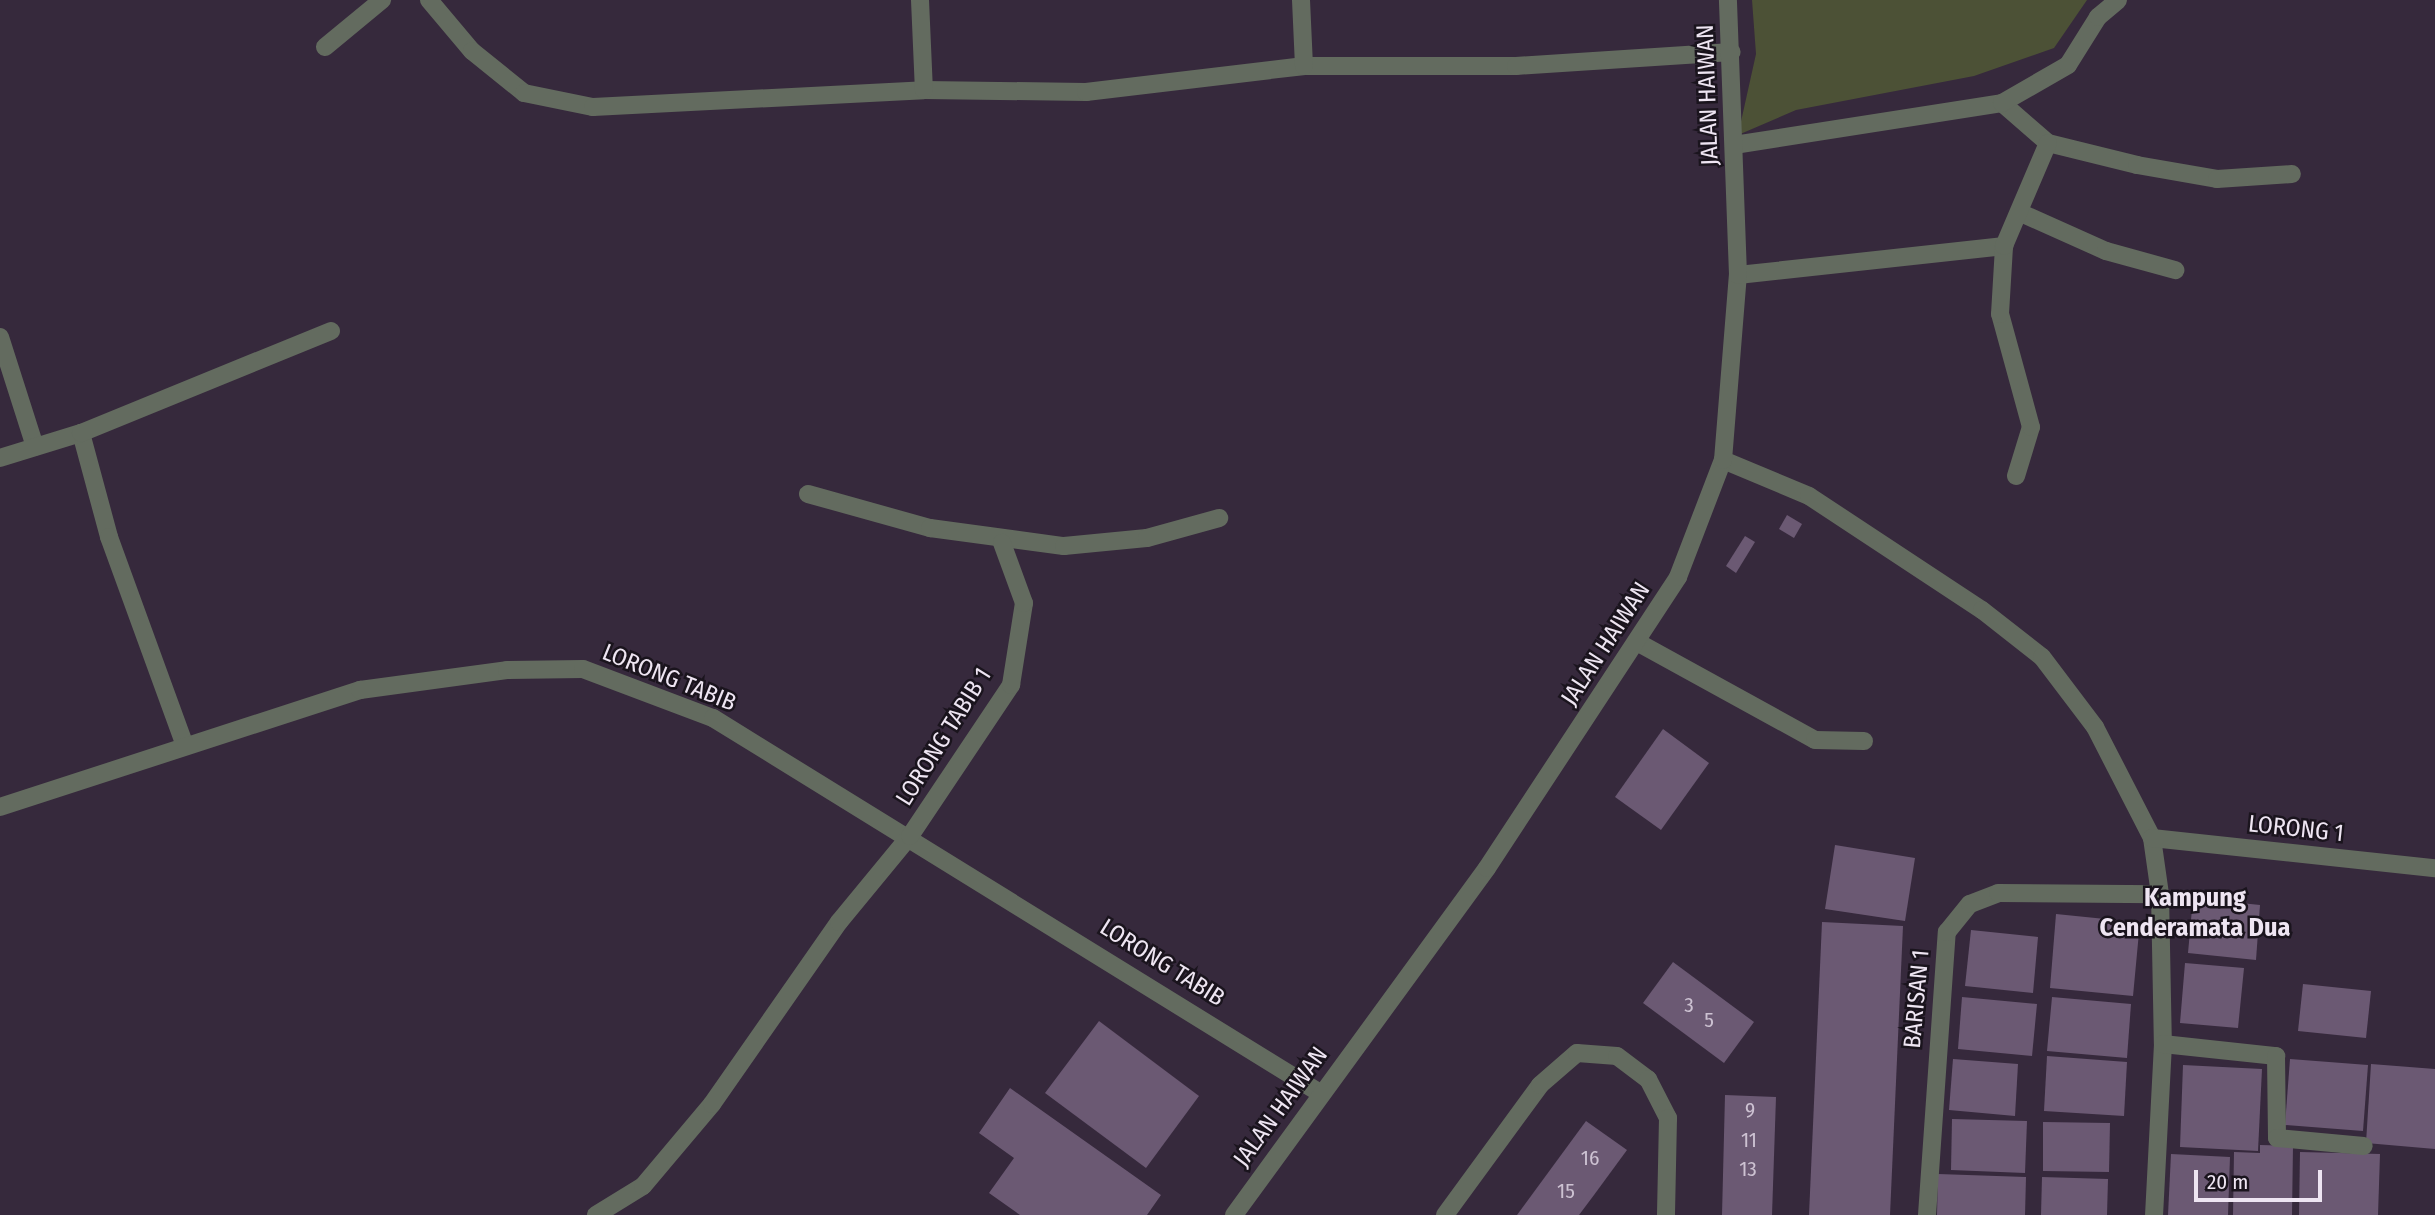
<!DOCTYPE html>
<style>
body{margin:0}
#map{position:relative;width:2435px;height:1215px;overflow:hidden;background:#36293c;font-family:"Fira Sans Condensed",sans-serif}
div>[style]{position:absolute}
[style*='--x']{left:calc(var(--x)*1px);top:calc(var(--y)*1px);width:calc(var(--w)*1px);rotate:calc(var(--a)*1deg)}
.green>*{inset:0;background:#4c5136}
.building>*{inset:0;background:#6b5973}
.minor>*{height:18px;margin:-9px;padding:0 9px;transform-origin:9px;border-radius:9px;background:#636b5f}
span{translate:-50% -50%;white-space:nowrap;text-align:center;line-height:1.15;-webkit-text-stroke:5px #1a141d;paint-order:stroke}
.number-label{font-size:21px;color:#cdc2d2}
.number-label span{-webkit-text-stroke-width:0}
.street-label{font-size:24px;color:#eee5f2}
.neighbourhood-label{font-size:26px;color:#eee5f2;font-weight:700}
.scale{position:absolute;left:2194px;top:1170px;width:128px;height:32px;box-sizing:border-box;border:4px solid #eee5f2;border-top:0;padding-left:9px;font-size:21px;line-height:24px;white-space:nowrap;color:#eee5f2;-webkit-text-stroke:5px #1a141d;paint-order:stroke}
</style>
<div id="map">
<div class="green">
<i style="clip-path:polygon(1752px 0,2087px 0,2054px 48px,1974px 76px,1796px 110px,1738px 135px,1756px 54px)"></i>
</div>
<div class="building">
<i style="clip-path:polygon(1787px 515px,1802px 524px,1794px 538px,1779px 529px)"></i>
<i style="clip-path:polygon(1745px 536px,1755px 542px,1736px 573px,1726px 566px)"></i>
<i style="clip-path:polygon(1663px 729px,1709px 763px,1661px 830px,1615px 797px)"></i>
<i style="clip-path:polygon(1835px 845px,1915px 858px,1905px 921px,1825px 909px)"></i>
<i style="clip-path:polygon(2193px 898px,2260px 905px,2256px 960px,2188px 953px)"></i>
<i style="clip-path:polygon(2056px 914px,2125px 921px,2139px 932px,2133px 996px,2050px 988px)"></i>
<i style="clip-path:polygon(1822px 922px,1903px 926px,1890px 1215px,1809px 1215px)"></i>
<i style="clip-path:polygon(1971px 930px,2038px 937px,2033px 993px,1965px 986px)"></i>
<i style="clip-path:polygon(1673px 962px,1754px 1022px,1724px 1063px,1643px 1003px)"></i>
<i style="clip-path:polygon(2185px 963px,2244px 968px,2238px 1028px,2180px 1023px)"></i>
<i style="clip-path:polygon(2303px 984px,2371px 991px,2366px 1038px,2298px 1031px)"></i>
<i style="clip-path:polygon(1962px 997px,2037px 1004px,2032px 1056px,1958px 1049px)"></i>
<i style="clip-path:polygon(2052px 997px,2131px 1004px,2127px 1058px,2047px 1051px)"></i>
<i style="clip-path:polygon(1099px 1021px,1199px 1096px,1146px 1168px,1045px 1093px)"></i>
<i style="clip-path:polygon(2047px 1056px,2127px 1062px,2124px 1116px,2044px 1111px)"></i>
<i style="clip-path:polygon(1953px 1059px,2018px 1064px,2015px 1116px,1949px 1110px)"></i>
<i style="clip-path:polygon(2290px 1059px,2368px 1065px,2363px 1131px,2285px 1125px)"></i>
<i style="clip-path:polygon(2371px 1064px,2435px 1069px,2435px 1149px,2366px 1143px)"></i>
<i style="clip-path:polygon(2183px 1065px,2262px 1069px,2258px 1151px,2180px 1147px)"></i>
<i style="clip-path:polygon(1010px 1088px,1161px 1195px,1147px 1215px,1020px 1215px,989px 1193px,1014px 1158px,979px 1133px)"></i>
<i style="clip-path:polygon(1725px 1095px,1776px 1097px,1772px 1215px,1722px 1215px)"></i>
<i style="clip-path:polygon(1952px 1119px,2027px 1121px,2025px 1173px,1951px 1170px)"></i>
<i style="clip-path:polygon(1586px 1121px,1627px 1150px,1594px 1195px,1579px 1215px,1517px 1215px)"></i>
<i style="clip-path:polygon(2043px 1122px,2110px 1123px,2109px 1172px,2043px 1171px)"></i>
<i style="clip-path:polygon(2260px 1145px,2293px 1146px,2292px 1215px,2233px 1215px,2234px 1152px,2260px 1153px)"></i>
<i style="clip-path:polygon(2300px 1152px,2380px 1154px,2378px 1215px,2299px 1215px)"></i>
<i style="clip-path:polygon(2171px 1154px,2230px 1157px,2228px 1215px,2168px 1215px)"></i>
<i style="clip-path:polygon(1938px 1174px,2026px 1177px,2025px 1215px,1937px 1215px)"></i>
<i style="clip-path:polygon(2042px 1177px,2108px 1179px,2107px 1215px,2041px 1215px)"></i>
</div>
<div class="minor">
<i style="--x:429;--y:0;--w:67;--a:49.9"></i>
<i style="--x:472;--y:51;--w:67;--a:38.9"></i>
<i style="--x:524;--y:93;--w:70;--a:11.5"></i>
<i style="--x:593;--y:107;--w:331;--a:-2.9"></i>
<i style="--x:924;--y:90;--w:162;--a:0.7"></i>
<i style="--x:1086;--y:92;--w:220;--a:-6.8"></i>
<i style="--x:1304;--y:66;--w:212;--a:0"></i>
<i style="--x:1516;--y:66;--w:216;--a:-3.7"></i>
<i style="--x:920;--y:0;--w:90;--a:87.5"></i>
<i style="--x:1301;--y:0;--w:66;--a:87.4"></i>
<i style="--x:325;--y:47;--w:74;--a:-39.5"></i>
<i style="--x:2002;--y:103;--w:61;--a:41"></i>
<i style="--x:2048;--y:143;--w:92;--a:13.9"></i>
<i style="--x:2137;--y:165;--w:81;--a:9.9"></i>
<i style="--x:2217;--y:179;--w:75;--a:-3.8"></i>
<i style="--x:1734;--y:145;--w:271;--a:-8.9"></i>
<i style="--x:2002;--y:103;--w:76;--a:-29.9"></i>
<i style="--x:2068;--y:65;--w:57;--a:-58"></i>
<i style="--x:2098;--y:17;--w:26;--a:-40"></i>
<i style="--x:2021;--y:213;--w:93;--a:24.1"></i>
<i style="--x:2106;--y:251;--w:72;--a:15.4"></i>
<i style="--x:1738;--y:275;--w:268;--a:-6.2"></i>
<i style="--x:0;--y:337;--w:115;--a:72.3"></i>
<i style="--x:81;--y:433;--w:108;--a:74.9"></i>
<i style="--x:109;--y:537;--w:219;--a:70"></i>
<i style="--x:0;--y:458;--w:85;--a:-17.2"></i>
<i style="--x:81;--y:433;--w:270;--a:-22.2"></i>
<i style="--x:1723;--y:460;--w:93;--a:22.7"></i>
<i style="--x:1809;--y:496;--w:207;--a:33.4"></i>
<i style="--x:1982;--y:610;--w:76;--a:38.1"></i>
<i style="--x:2042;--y:657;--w:88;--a:52.9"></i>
<i style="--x:2095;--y:727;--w:125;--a:62.8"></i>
<i style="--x:2152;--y:838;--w:57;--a:81.9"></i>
<i style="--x:2160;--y:894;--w:150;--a:88.9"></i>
<i style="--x:2163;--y:1044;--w:171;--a:93"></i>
<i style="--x:2016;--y:476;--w:51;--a:-73"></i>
<i style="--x:2031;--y:427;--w:117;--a:-105.3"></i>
<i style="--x:2000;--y:314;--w:68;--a:-86.6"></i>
<i style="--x:2004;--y:246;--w:112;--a:-66.9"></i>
<i style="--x:808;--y:494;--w:127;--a:15.6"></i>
<i style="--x:930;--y:528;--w:135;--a:7.7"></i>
<i style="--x:1064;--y:546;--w:83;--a:-5.5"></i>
<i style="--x:1147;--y:538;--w:75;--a:-15.5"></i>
<i style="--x:1637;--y:642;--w:203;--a:28.8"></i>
<i style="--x:1815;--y:740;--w:49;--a:1.2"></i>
<i style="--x:0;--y:807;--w:379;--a:-18"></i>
<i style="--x:360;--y:690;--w:148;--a:-7.7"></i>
<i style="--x:507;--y:670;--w:76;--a:-0.8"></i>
<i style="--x:583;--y:669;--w:139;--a:20.7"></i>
<i style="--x:713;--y:718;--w:713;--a:31.71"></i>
<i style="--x:2152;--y:838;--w:285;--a:6.1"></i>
<i style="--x:2163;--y:1044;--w:114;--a:6.1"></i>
<i style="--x:2276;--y:1056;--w:82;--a:89.3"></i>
<i style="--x:2277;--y:1138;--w:87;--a:5.3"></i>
<i style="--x:596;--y:1215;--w:55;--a:-31.7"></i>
<i style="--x:643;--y:1186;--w:107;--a:-49.9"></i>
<i style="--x:712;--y:1104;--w:222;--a:-55.1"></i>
<i style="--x:839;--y:922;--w:112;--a:-50.5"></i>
<i style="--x:910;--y:836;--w:182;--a:-56.2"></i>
<i style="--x:1011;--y:685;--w:83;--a:-81"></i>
<i style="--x:1024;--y:603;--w:64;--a:-110.1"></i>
<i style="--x:1234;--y:1215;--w:429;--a:-53.9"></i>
<i style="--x:1487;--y:868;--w:348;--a:-56.7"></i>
<i style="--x:1678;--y:577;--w:125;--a:-69"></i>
<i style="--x:1723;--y:460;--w:186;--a:-85.4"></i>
<i style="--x:1738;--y:275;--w:275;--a:-92.1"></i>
<i style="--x:1445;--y:1215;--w:161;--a:-53.8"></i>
<i style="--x:1540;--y:1085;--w:49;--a:-40.9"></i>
<i style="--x:1577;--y:1053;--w:40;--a:4.3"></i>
<i style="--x:1617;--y:1056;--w:39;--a:37"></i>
<i style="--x:1648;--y:1079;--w:44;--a:62.9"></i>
<i style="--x:1668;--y:1118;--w:97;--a:91.2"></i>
<i style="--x:1927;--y:1215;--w:284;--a:-86"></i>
<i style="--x:1947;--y:932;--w:36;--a:-51"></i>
<i style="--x:1970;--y:904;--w:30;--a:-21"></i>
<i style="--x:1998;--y:893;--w:162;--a:0.4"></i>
</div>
<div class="number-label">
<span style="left:1689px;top:1005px">3</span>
<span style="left:1709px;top:1020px">5</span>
<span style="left:1750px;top:1110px">9</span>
<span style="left:1749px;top:1140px">11</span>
<span style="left:1590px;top:1158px">16</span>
<span style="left:1748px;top:1169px">13</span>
<span style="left:1566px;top:1191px">15</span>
</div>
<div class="street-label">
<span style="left:1708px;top:95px;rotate:-92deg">JALAN HAIWAN</span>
<span style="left:1606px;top:644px;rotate:-57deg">JALAN HAIWAN</span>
<span style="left:669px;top:678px;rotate:22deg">LORONG TABIB</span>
<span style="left:944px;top:737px;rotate:-58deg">LORONG TABIB 1</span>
<span style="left:2296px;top:829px;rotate:6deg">LORONG 1</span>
<span style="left:1162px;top:963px;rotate:32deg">LORONG TABIB</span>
<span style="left:1917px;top:999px;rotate:-85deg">BARISAN 1</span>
<span style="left:1281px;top:1107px;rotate:-54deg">JALAN HAIWAN</span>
</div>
<div class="neighbourhood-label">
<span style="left:2195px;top:913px">Kampung<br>Cenderamata Dua</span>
</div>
<div class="scale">20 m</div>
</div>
